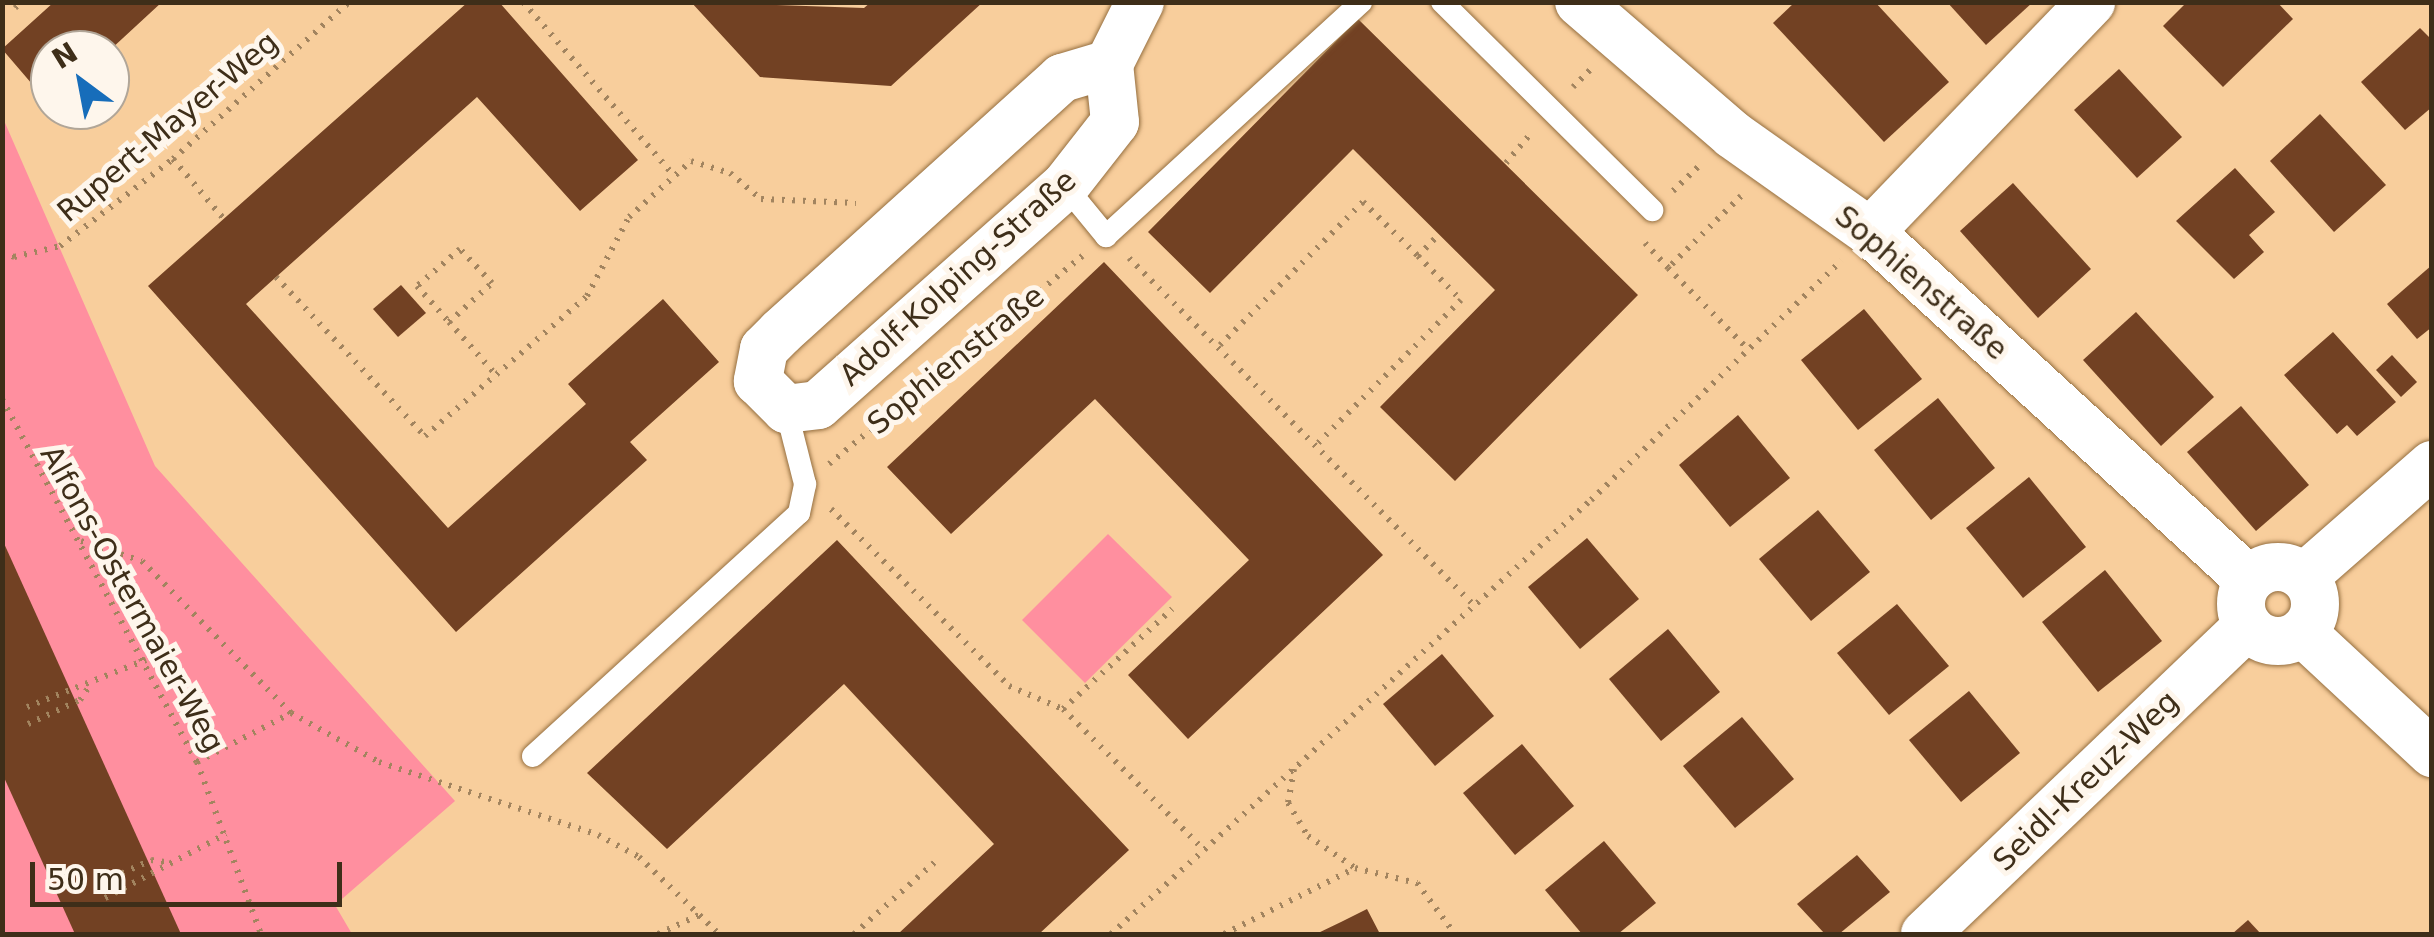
<!DOCTYPE html>
<meta charset="utf-8">
<style>
body{margin:0}
#map{position:relative;width:2434px;height:937px;overflow:hidden;background:#f8ce9c;font-family:"DejaVu Sans",sans-serif}
div>[style]{position:absolute}
[style*='--x']{left:calc(var(--x)*1px);top:calc(var(--y)*1px);width:calc(var(--w)*1px);rotate:calc(var(--a)*1deg)}
.green>*{inset:0;background:#ff8f9f}
.building>*{inset:0;background:#724123}
.path>*{height:6px;margin-top:-3px;transform-origin:0;background:repeating-linear-gradient(90deg,#a2845f 0 2.5px,transparent 0 10.5px)}
.roads{filter:drop-shadow(0 0 2px #956f40) drop-shadow(0 0 2px #956f40)}
.service>*{height:22px;margin:-11px;padding:0 11px;transform-origin:11px;border-radius:11px;background:#fff}
.minor>*{height:48px;margin:-24px;padding:0 24px;transform-origin:24px;border-radius:24px;background:#fff}
.minor>.ring{margin:-24px;padding:0;box-sizing:content-box;background:none;border:48px solid #fff;border-radius:50%}
span{translate:-50% -50%;white-space:nowrap;text-align:center;line-height:1.15;-webkit-text-stroke:10px #fef6ec;paint-order:stroke}
.street-label{font-size:30px;color:#3e2e19}
.frame{position:absolute;inset:0;border:5px solid #3e2e19;pointer-events:none}
.north{position:absolute;left:30px;top:30px;width:100px;height:100px;box-sizing:border-box;background:#fef6ec;border:2px solid #b1a698;border-radius:50%;rotate:328deg;font-size:28px;font-weight:700;line-height:40px;text-align:center;color:#3e2e19}
.north::after{content:'';display:block;margin:auto;width:35px;height:45px;background:#176dba;clip-path:polygon(50% 0,100% 100%,50% 72%,0 100%)}
.scale{position:absolute;left:30px;top:862px;width:312px;height:45px;box-sizing:border-box;border:5px solid #3e2e19;border-top:0;padding-left:12px;font-size:30px;line-height:35px;white-space:nowrap;color:#3e2e19;-webkit-text-stroke:8px #fef6ec;paint-order:stroke}
</style>
<div id="map">
<div class="green">
<i style="clip-path:polygon(2px 116px,155px 466px,455px 801px,335px 905px,352px 934px,3px 934px)"></i>
<i style="clip-path:polygon(1108px 534px,1172px 597px,1085px 683px,1022px 620px)"></i>
</div>
<div class="building">
<i style="clip-path:polygon(54px 2px,162px 2px,110px 50px,50px 50px,50px 105px,2px 49px)"></i>
<i style="clip-path:polygon(468px 2px,499px 2px,638px 160px,580px 211px,477px 97px,246px 304px,448px 528px,586px 404px,568px 384px,663px 299px,719px 362px,630px 442px,647px 460px,456px 632px,148px 286px)"></i>
<i style="clip-path:polygon(691px 2px,864px 8px,871px 2px,983px 2px,891px 86px,760px 77px)"></i>
<i style="clip-path:polygon(1795px 2px,1875px 2px,1949px 82px,1884px 142px,1773px 23px)"></i>
<i style="clip-path:polygon(1947px 2px,2033px 2px,1986px 45px)"></i>
<i style="clip-path:polygon(2187px 2px,2277px 2px,2293px 19px,2223px 87px,2163px 26px)"></i>
<i style="clip-path:polygon(1358px 19px,1638px 295px,1455px 481px,1380px 407px,1495px 290px,1353px 149px,1210px 293px,1148px 232px)"></i>
<i style="clip-path:polygon(2420px 28px,2432px 40px,2432px 107px,2405px 130px,2361px 82px)"></i>
<i style="clip-path:polygon(2119px 69px,2182px 137px,2137px 178px,2074px 110px)"></i>
<i style="clip-path:polygon(2320px 114px,2386px 185px,2334px 232px,2270px 161px)"></i>
<i style="clip-path:polygon(2235px 168px,2275px 212px,2249px 235px,2264px 252px,2234px 279px,2176px 221px)"></i>
<i style="clip-path:polygon(2013px 183px,2091px 269px,2038px 318px,1960px 231px)"></i>
<i style="clip-path:polygon(1104px 262px,1383px 555px,1188px 739px,1128px 675px,1249px 560px,1095px 399px,951px 534px,887px 467px)"></i>
<i style="clip-path:polygon(2432px 265px,2432px 327px,2417px 339px,2387px 304px)"></i>
<i style="clip-path:polygon(401px 285px,426px 313px,398px 337px,373px 309px)"></i>
<i style="clip-path:polygon(1864px 309px,1922px 379px,1858px 430px,1801px 360px)"></i>
<i style="clip-path:polygon(2136px 312px,2214px 397px,2161px 446px,2083px 360px)"></i>
<i style="clip-path:polygon(2333px 332px,2396px 402px,2357px 436px,2347px 425px,2337px 434px,2284px 375px)"></i>
<i style="clip-path:polygon(2392px 355px,2417px 382px,2401px 397px,2376px 370px)"></i>
<i style="clip-path:polygon(1938px 398px,1995px 468px,1931px 520px,1874px 450px)"></i>
<i style="clip-path:polygon(2241px 406px,2309px 485px,2256px 531px,2187px 452px)"></i>
<i style="clip-path:polygon(1738px 415px,1790px 478px,1730px 527px,1679px 465px)"></i>
<i style="clip-path:polygon(2029px 477px,2086px 547px,2023px 598px,1966px 528px)"></i>
<i style="clip-path:polygon(1818px 510px,1870px 572px,1811px 621px,1759px 559px)"></i>
<i style="clip-path:polygon(1587px 538px,1639px 599px,1580px 649px,1528px 587px)"></i>
<i style="clip-path:polygon(2px 539px,181px 934px,75px 934px,2px 773px)"></i>
<i style="clip-path:polygon(837px 540px,1129px 850px,1039px 934px,898px 934px,994px 844px,844px 684px,667px 849px,587px 773px)"></i>
<i style="clip-path:polygon(2105px 570px,2162px 641px,2098px 692px,2042px 622px)"></i>
<i style="clip-path:polygon(1897px 604px,1949px 666px,1889px 715px,1837px 653px)"></i>
<i style="clip-path:polygon(1668px 629px,1720px 692px,1661px 741px,1609px 679px)"></i>
<i style="clip-path:polygon(1442px 654px,1494px 716px,1435px 766px,1383px 704px)"></i>
<i style="clip-path:polygon(1969px 691px,2020px 753px,1961px 802px,1909px 740px)"></i>
<i style="clip-path:polygon(1742px 717px,1794px 779px,1735px 828px,1683px 766px)"></i>
<i style="clip-path:polygon(1522px 744px,1574px 806px,1515px 855px,1463px 793px)"></i>
<i style="clip-path:polygon(1604px 841px,1656px 903px,1618px 934px,1582px 934px,1545px 890px)"></i>
<i style="clip-path:polygon(1857px 855px,1890px 892px,1839px 934px,1825px 934px,1797px 904px)"></i>
<i style="clip-path:polygon(1367px 909px,1380px 934px,1316px 934px,1341px 922px)"></i>
<i style="clip-path:polygon(2248px 920px,2261px 934px,2232px 934px)"></i>
</div>
<div class="path">
<i style="--x:523;--y:2;--w:225;--a:49"></i>
<i style="--x:15;--y:8;--w:8;--a:-45"></i>
<i style="--x:1573;--y:87;--w:27;--a:-45"></i>
<i style="--x:173;--y:159;--w:77;--a:49.7"></i>
<i style="--x:1506;--y:163;--w:39;--a:-50"></i>
<i style="--x:1673;--y:191;--w:37;--a:-44"></i>
<i style="--x:1741;--y:196;--w:103;--a:135.4"></i>
<i style="--x:1668;--y:268;--w:111;--a:45.4"></i>
<i style="--x:1645;--y:243;--w:34;--a:47"></i>
<i style="--x:2;--y:253;--w:13;--a:18"></i>
<i style="--x:14;--y:257;--w:47;--a:-13.4"></i>
<i style="--x:60;--y:246;--w:143;--a:-37.6"></i>
<i style="--x:173;--y:159;--w:236;--a:-41.7"></i>
<i style="--x:1418;--y:256;--w:30;--a:-46"></i>
<i style="--x:1129;--y:258;--w:490;--a:45.2"></i>
<i style="--x:276;--y:277;--w:218;--a:46.9"></i>
<i style="--x:425;--y:436;--w:214;--a:-40.8"></i>
<i style="--x:587;--y:296;--w:89;--a:-62"></i>
<i style="--x:629;--y:217;--w:84;--a:-42.1"></i>
<i style="--x:691;--y:161;--w:41;--a:17.1"></i>
<i style="--x:730;--y:173;--w:40;--a:40"></i>
<i style="--x:761;--y:199;--w:95;--a:2.4"></i>
<i style="--x:449;--y:322;--w:58;--a:-42.2"></i>
<i style="--x:492;--y:283;--w:47;--a:-133.3"></i>
<i style="--x:460;--y:249;--w:57;--a:139.3"></i>
<i style="--x:417;--y:286;--w:48;--a:48.4"></i>
<i style="--x:449;--y:322;--w:71;--a:48.4"></i>
<i style="--x:1220;--y:345;--w:202;--a:-45"></i>
<i style="--x:1363;--y:202;--w:77;--a:44.5"></i>
<i style="--x:1418;--y:256;--w:62;--a:45.7"></i>
<i style="--x:1461;--y:300;--w:202;--a:135"></i>
<i style="--x:2;--y:399;--w:412;--a:61.8"></i>
<i style="--x:197;--y:762;--w:184;--a:69.6"></i>
<i style="--x:829;--y:464;--w:328;--a:-39.4"></i>
<i style="--x:831;--y:509;--w:251;--a:44.8"></i>
<i style="--x:1009;--y:686;--w:59;--a:23.1"></i>
<i style="--x:1063;--y:709;--w:199;--a:45"></i>
<i style="--x:81;--y:541;--w:64;--a:18.2"></i>
<i style="--x:142;--y:561;--w:213;--a:45.6"></i>
<i style="--x:291;--y:713;--w:101;--a:29.1"></i>
<i style="--x:379;--y:762;--w:231;--a:18.4"></i>
<i style="--x:598;--y:835;--w:47;--a:28.2"></i>
<i style="--x:639;--y:857;--w:111;--a:43.9"></i>
<i style="--x:27;--y:707;--w:128;--a:-21.6"></i>
<i style="--x:1063;--y:709;--w:148;--a:-42.5"></i>
<i style="--x:28;--y:724;--w:57;--a:-24.8"></i>
<i style="--x:80;--y:700;--w:14;--a:-56"></i>
<i style="--x:197;--y:762;--w:106;--a:-27.5"></i>
<i style="--x:1294;--y:769;--w:35;--a:100"></i>
<i style="--x:1288;--y:803;--w:39;--a:59"></i>
<i style="--x:1308;--y:836;--w:57;--a:34.2"></i>
<i style="--x:103;--y:882;--w:53;--a:-24.6"></i>
<i style="--x:151;--y:860;--w:14;--a:8"></i>
<i style="--x:105;--y:898;--w:137;--a:-27.9"></i>
<i style="--x:658;--y:934;--w:47;--a:-24.9"></i>
<i style="--x:854;--y:934;--w:111;--a:-41.7"></i>
<i style="--x:1111;--y:934;--w:647;--a:-42.12"></i>
<i style="--x:1591;--y:500;--w:346;--a:-43.7"></i>
<i style="--x:1224;--y:934;--w:147;--a:-26.7"></i>
<i style="--x:1355;--y:868;--w:64;--a:13.6"></i>
<i style="--x:1417;--y:883;--w:64;--a:53.3"></i>
</div>
<div class="roads">
<div class="service">
<i style="--x:1442;--y:2;--w:296;--a:44.7"></i>
<i style="--x:1065;--y:186;--w:65;--a:50.6"></i>
<i style="--x:1106;--y:236;--w:346;--a:-42.5"></i>
<i style="--x:533;--y:756;--w:360;--a:-42.4"></i>
<i style="--x:799;--y:513;--w:30;--a:-78"></i>
<i style="--x:805;--y:484;--w:77;--a:-104.2"></i>
</div>
<div class="minor">
<i style="--x:1579;--y:2;--w:203;--a:40.8"></i>
<i style="--x:1733;--y:135;--w:168;--a:35.3"></i>
<i style="--x:1870;--y:232;--w:515;--a:42.56"></i>
<i style="--x:1109;--y:64;--w:49;--a:163.4"></i>
<i style="--x:1062;--y:78;--w:379;--a:137.9"></i>
<i style="--x:781;--y:332;--w:24;--a:135"></i>
<i style="--x:764;--y:349;--w:33;--a:101"></i>
<i style="--x:758;--y:381;--w:40;--a:45"></i>
<i style="--x:786;--y:409;--w:32;--a:-7"></i>
<i style="--x:818;--y:405;--w:330;--a:-41.6"></i>
<i style="--x:1065;--y:186;--w:81;--a:-52"></i>
<i style="--x:1115;--y:122;--w:58;--a:-95.9"></i>
<i style="--x:1109;--y:64;--w:69;--a:-63.4"></i>
<i style="--x:1870;--y:232;--w:319;--a:-46.1"></i>
<i class="ring" style="left:2241px;top:567px;width:26px;height:26px"></i>
<i style="--x:2304;--y:577;--w:170;--a:-41.2"></i>
<i style="--x:2302;--y:632;--w:178;--a:42.9"></i>
<i style="--x:1925;--y:934;--w:446;--a:-43.7"></i>
</div>
</div>
<div class="street-label">
<span style="left:168px;top:127px;rotate:-40deg">Rupert-Mayer-Weg</span>
<span style="left:958px;top:278px;rotate:-42deg">Adolf-Kolping-Straße</span>
<span style="left:1921px;top:283px;rotate:41deg">Sophienstraße</span>
<span style="left:956px;top:360px;rotate:-39deg">Sophienstraße</span>
<span style="left:132px;top:599px;rotate:61deg">Alfons-Ostermaier-Weg</span>
<span style="left:2086px;top:781px;rotate:-44deg">Seidl-Kreuz-Weg</span>
</div>
<div class="frame"></div>
<div class="north">N</div>
<div class="scale">50 m</div>
</div>
